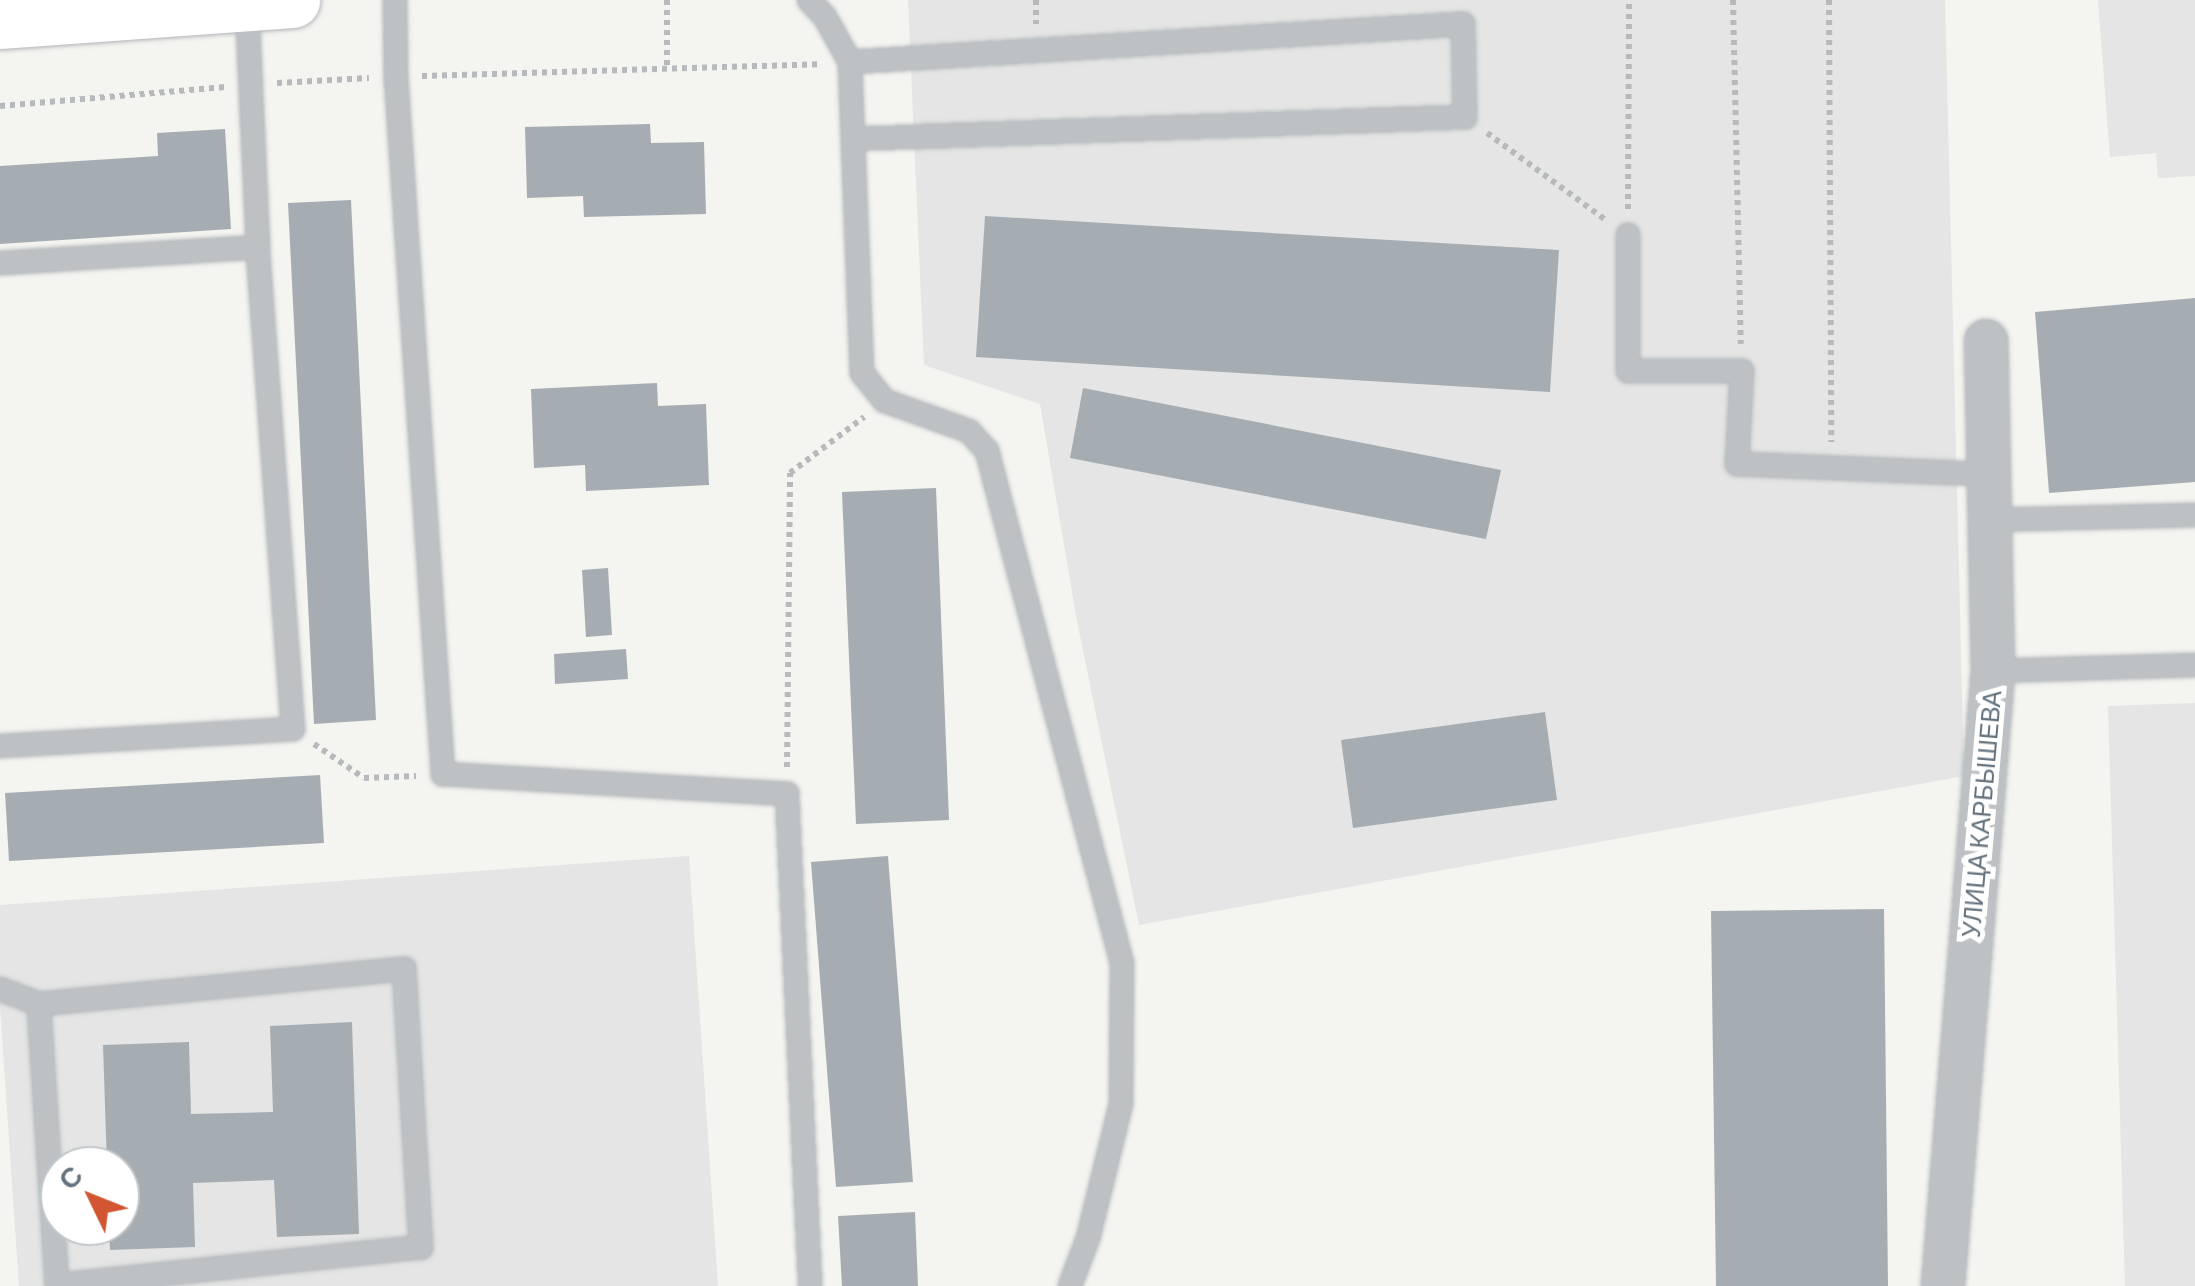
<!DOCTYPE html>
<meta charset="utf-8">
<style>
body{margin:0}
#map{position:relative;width:2195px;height:1286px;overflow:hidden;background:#f4f4f0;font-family:Barlow,sans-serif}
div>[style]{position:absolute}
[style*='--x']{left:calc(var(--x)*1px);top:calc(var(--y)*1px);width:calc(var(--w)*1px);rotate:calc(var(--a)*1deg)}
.built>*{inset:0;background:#e4e5e4}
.building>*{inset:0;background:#a6adb2}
.path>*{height:6px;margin-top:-3px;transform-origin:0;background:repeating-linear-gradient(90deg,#b7babc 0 5px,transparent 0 10px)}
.roads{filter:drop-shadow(0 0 2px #b2b6ba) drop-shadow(0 0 2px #b2b6ba)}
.service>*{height:22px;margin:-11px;padding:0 11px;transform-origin:11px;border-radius:11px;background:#bdc1c4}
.minor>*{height:42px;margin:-21px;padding:0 21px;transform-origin:21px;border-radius:21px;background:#bdc1c4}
.secondary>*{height:55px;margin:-27.5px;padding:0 27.5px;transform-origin:27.5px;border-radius:27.5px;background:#fff}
span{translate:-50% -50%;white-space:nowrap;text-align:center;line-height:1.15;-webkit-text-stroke:10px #fff;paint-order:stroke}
.street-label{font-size:25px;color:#65737e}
.north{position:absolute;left:40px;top:1146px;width:100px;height:100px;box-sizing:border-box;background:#fff;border:2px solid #c1c7cb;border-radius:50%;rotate:313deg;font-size:28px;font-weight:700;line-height:40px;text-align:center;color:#65737e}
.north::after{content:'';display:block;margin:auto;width:35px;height:45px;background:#d25632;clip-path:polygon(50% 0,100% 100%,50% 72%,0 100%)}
</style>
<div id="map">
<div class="built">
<i style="clip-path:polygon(908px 0,1945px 0,1964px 776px,1139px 925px,1077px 621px,1040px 404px,924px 365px)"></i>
<i style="clip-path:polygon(2098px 0,2195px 0,2195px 176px,2158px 178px,2156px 153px,2110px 157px)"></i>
<i style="clip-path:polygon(2195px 703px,2195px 1286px,2125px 1286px,2108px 706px)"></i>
<i style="clip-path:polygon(evenodd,689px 856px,718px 1286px,19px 1286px,0 1007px,0 905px,689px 856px,60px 1166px,120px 1166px,120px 1226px,60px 1226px,60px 1166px)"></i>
</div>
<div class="building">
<i style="clip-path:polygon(650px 124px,651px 143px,704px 142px,706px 214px,584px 217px,583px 196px,527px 198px,525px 127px)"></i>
<i style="clip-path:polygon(225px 129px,231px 229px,0 244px,0 166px,158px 156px,157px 133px)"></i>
<i style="clip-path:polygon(351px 200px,376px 720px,314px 724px,288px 203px)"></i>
<i style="clip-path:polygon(985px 216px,1559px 250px,1550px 392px,976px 357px)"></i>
<i style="clip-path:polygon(2195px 298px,2195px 482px,2049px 493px,2035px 312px)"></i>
<i style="clip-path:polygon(657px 383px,658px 406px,706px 404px,709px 485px,586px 491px,585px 465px,534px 468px,531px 389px)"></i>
<i style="clip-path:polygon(1083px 388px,1501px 470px,1486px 539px,1070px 458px)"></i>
<i style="clip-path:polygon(936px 488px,949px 820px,856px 824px,842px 492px)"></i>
<i style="clip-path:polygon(608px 568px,612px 635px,586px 637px,582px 570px)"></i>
<i style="clip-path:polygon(626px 649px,628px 679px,555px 684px,554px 654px)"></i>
<i style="clip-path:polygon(1545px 712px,1557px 800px,1353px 828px,1341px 740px)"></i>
<i style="clip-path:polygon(320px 775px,324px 843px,9px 861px,5px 793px)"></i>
<i style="clip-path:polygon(888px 856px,913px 1182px,836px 1187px,811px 862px)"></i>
<i style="clip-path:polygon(1884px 909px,1888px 1286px,1716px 1286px,1711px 911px)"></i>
<i style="clip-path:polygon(352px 1022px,359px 1234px,277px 1237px,274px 1180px,193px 1183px,195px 1247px,110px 1250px,109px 1226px,120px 1226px,120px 1166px,107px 1166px,103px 1045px,189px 1042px,191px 1114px,273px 1112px,270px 1026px)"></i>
<i style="clip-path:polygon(915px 1212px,918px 1286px,842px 1286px,838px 1216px)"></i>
</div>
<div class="path">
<i style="--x:667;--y:0;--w:68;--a:90"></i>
<i style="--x:1036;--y:0;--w:24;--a:90"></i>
<i style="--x:1733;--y:0;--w:344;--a:88.7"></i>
<i style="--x:1829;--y:0;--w:442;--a:89.7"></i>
<i style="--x:422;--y:76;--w:397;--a:-1.7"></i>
<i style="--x:277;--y:83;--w:92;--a:-3.1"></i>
<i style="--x:0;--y:106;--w:226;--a:-4.8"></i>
<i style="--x:1487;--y:133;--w:147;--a:36.2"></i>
<i style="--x:1628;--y:209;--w:209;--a:-89.7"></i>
<i style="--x:314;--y:744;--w:60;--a:34.2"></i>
<i style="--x:364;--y:778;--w:52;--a:-2.2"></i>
<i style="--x:787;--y:767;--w:294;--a:-89.4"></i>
<i style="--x:790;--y:473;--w:93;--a:-37.1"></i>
</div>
<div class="roads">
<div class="service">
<i style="--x:395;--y:0;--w:77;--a:89.3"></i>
<i style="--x:396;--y:77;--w:699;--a:86.14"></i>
<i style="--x:443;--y:774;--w:345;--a:3.3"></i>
<i style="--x:787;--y:794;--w:493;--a:87.3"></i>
<i style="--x:809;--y:0;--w:23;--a:47"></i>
<i style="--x:825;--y:17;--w:51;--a:60.9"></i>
<i style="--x:850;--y:62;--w:311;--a:87.8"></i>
<i style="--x:862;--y:373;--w:36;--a:51"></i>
<i style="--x:885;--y:401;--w:89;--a:19.7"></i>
<i style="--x:969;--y:431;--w:27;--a:48"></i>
<i style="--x:987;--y:451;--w:529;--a:75.23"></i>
<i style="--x:1122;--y:963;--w:141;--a:90.4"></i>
<i style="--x:1121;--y:1104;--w:138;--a:103.8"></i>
<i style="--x:1088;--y:1238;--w:51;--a:110.6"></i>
<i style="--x:850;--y:62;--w:614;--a:-3.55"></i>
<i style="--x:1463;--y:24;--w:93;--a:88.8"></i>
<i style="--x:1465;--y:117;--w:611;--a:177.94"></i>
<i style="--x:1628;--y:235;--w:136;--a:90"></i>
<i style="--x:1628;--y:371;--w:114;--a:0"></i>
<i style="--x:1742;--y:371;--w:93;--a:93.1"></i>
<i style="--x:1737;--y:464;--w:248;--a:2.3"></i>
<i style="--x:0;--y:263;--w:258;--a:-3.5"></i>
<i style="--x:1987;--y:520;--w:208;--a:-1.4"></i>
<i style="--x:1993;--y:671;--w:202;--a:-1.7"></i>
<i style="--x:0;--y:746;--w:293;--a:-3.3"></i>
<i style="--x:293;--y:729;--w:483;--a:-94.2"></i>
<i style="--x:258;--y:247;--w:243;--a:-92.6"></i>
<i style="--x:0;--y:989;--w:42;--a:21"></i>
<i style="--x:39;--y:1004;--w:367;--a:-5.5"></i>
<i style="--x:404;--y:969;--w:279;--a:86.5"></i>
<i style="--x:421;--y:1247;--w:366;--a:174"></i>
<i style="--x:57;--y:1285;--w:282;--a:-93.7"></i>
</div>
<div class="minor">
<i style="--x:1943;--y:1286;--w:617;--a:-85.35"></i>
<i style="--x:1993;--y:671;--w:330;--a:-91.2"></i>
</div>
<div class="secondary">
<i style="--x:0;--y:21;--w:293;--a:-4.1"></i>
</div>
</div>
<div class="street-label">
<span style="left:1981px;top:814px;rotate:-85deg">УЛИЦА КАРБЫШЕВА</span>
</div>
<div class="north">С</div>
</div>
